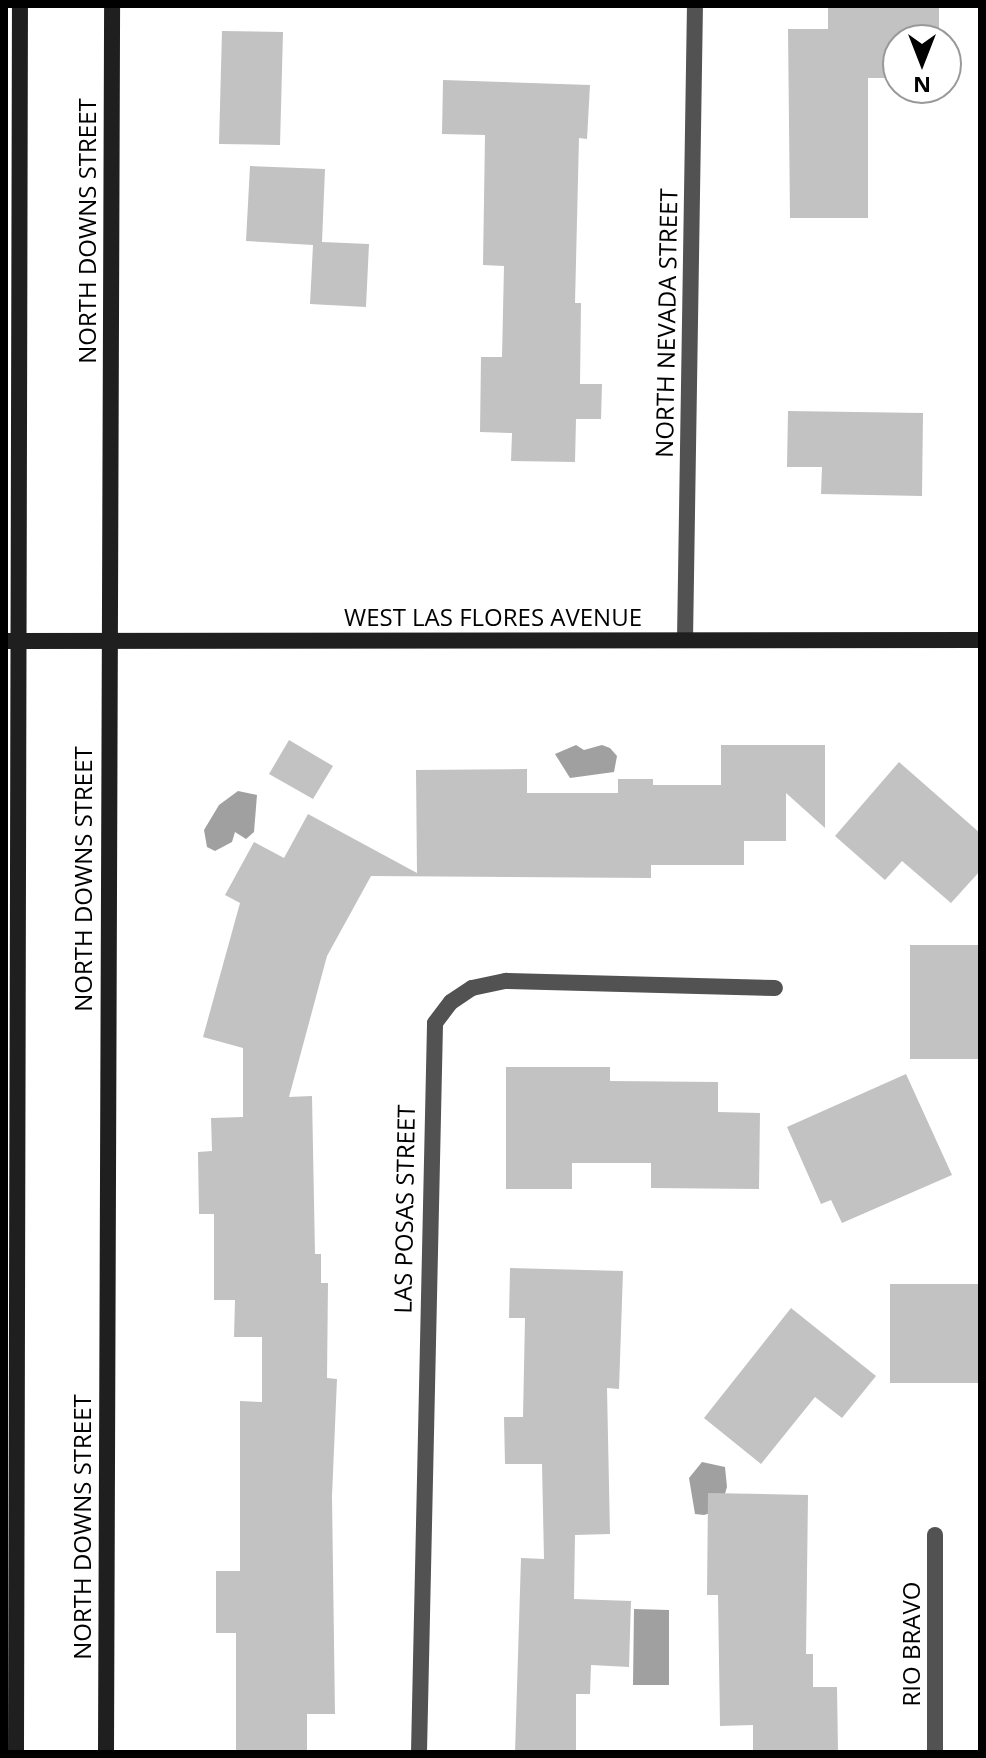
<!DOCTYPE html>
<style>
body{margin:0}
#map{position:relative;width:986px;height:1758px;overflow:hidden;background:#fff;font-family:"Open Sans",sans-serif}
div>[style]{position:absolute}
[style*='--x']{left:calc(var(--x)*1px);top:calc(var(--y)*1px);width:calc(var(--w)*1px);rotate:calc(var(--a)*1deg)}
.water>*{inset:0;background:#a0a0a0}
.building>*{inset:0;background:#c2c2c2}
.street>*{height:16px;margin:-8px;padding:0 8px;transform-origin:8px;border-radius:8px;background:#525252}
.secondary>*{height:16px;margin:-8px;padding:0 8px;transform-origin:8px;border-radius:8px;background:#1f1f1f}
span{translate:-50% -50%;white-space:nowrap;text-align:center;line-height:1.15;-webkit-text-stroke:6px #fff;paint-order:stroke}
.street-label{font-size:24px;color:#000}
.frame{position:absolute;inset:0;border:8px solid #000;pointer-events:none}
.north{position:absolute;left:882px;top:24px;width:80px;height:80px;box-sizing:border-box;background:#fff;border:2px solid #999;border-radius:50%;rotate:180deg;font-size:22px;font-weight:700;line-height:32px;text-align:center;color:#000}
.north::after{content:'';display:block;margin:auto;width:28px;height:36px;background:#000;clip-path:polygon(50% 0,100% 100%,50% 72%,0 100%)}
</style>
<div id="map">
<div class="water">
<i style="clip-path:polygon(576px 745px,584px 750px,602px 745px,610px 748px,617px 756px,614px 772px,570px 778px,555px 754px)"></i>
<i style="clip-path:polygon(238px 791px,257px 795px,254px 832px,246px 839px,235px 832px,232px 842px,215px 851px,207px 847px,204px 830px,219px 805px)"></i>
<i style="clip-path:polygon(702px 1462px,725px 1467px,727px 1487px,720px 1510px,704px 1515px,695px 1514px,689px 1478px)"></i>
<i style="clip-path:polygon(634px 1609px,669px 1610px,669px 1685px,633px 1685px)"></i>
</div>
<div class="building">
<i style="clip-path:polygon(828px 6px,939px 6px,939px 40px,898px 40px,898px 78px,868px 78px,868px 218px,790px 218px,788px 29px,828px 29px)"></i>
<i style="clip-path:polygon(222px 31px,283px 32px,280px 145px,219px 144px)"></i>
<i style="clip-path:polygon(443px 80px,590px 85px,587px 139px,579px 138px,575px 303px,581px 303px,580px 384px,602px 384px,601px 419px,576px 419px,575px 462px,511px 461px,512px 433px,480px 432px,481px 357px,502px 357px,504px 266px,483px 265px,485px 135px,442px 134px)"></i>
<i style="clip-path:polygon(250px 166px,325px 169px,322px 242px,369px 244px,366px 307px,310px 304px,313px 245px,246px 241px)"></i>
<i style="clip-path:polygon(788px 411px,923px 413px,922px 496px,821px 494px,822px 467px,787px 467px)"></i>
<i style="clip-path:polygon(289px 740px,333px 766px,313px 799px,269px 774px)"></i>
<i style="clip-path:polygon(721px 745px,825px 745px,825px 828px,786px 793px,786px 841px,744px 841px,744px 865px,651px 865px,651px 878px,371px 876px,327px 956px,289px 1097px,312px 1096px,315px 1254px,321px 1254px,321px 1283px,328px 1283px,327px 1378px,337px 1379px,332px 1496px,335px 1714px,307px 1714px,307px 1752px,236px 1752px,236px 1633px,216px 1633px,216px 1571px,240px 1571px,240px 1401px,262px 1402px,262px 1337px,234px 1337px,235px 1300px,214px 1300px,214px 1214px,199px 1214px,198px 1152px,212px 1151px,211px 1118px,243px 1117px,243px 1048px,203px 1037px,240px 903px,225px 895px,254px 842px,284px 858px,308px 814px,417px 873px,416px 770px,527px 769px,527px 793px,618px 793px,618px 779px,653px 779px,653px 785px,721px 785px)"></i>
<i style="clip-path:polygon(899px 762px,980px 833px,980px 871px,951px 903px,902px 861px,885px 880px,835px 836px)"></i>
<i style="clip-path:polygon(910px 945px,980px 945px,980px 1059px,910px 1059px)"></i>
<i style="clip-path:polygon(506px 1067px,610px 1067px,610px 1081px,718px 1082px,718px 1112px,760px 1113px,759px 1189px,651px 1188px,651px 1163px,572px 1163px,572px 1189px,506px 1189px)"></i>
<i style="clip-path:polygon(906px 1074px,952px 1175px,842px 1223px,831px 1200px,821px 1204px,787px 1127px)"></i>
<i style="clip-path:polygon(510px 1268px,623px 1271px,619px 1389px,607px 1388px,610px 1534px,575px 1535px,574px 1599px,631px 1601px,629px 1667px,591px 1665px,590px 1694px,576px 1694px,576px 1752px,515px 1752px,521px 1558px,544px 1559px,542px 1464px,505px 1464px,504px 1417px,523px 1417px,525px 1318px,509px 1318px)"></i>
<i style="clip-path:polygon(890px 1284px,980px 1284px,980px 1383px,890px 1383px)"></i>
<i style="clip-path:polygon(791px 1308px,876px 1376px,842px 1418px,815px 1397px,761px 1464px,704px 1418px)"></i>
<i style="clip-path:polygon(708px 1493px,808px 1495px,806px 1654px,813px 1654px,813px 1687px,837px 1687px,838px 1752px,753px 1752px,753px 1725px,720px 1726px,718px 1595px,707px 1595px)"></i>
</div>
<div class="street">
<i style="--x:685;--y:640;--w:634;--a:-89.1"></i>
<i style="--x:419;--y:1752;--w:729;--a:-88.74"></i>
<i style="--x:435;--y:1023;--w:26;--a:-53"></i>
<i style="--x:451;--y:1002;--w:25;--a:-34"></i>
<i style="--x:472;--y:988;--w:35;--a:-12"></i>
<i style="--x:506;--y:981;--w:269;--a:1.5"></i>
<i style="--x:935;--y:1752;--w:217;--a:-90"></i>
</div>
<div class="secondary">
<i style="--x:6;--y:641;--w:974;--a:-0.06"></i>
<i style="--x:16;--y:1752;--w:1746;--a:-89.87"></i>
<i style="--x:106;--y:1752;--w:1746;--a:-89.8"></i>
</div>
<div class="street-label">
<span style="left:87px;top:231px;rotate:-90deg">NORTH DOWNS STREET</span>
<span style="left:666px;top:323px;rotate:-89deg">NORTH NEVADA STREET</span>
<span style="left:493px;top:617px">WEST LAS FLORES AVENUE</span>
<span style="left:83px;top:879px;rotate:-90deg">NORTH DOWNS STREET</span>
<span style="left:404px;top:1209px;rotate:-89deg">LAS POSAS STREET</span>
<span style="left:82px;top:1527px;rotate:-90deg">NORTH DOWNS STREET</span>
<span style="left:911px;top:1644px;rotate:-90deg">RIO BRAVO</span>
</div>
<div class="frame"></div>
<div class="north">N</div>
</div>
